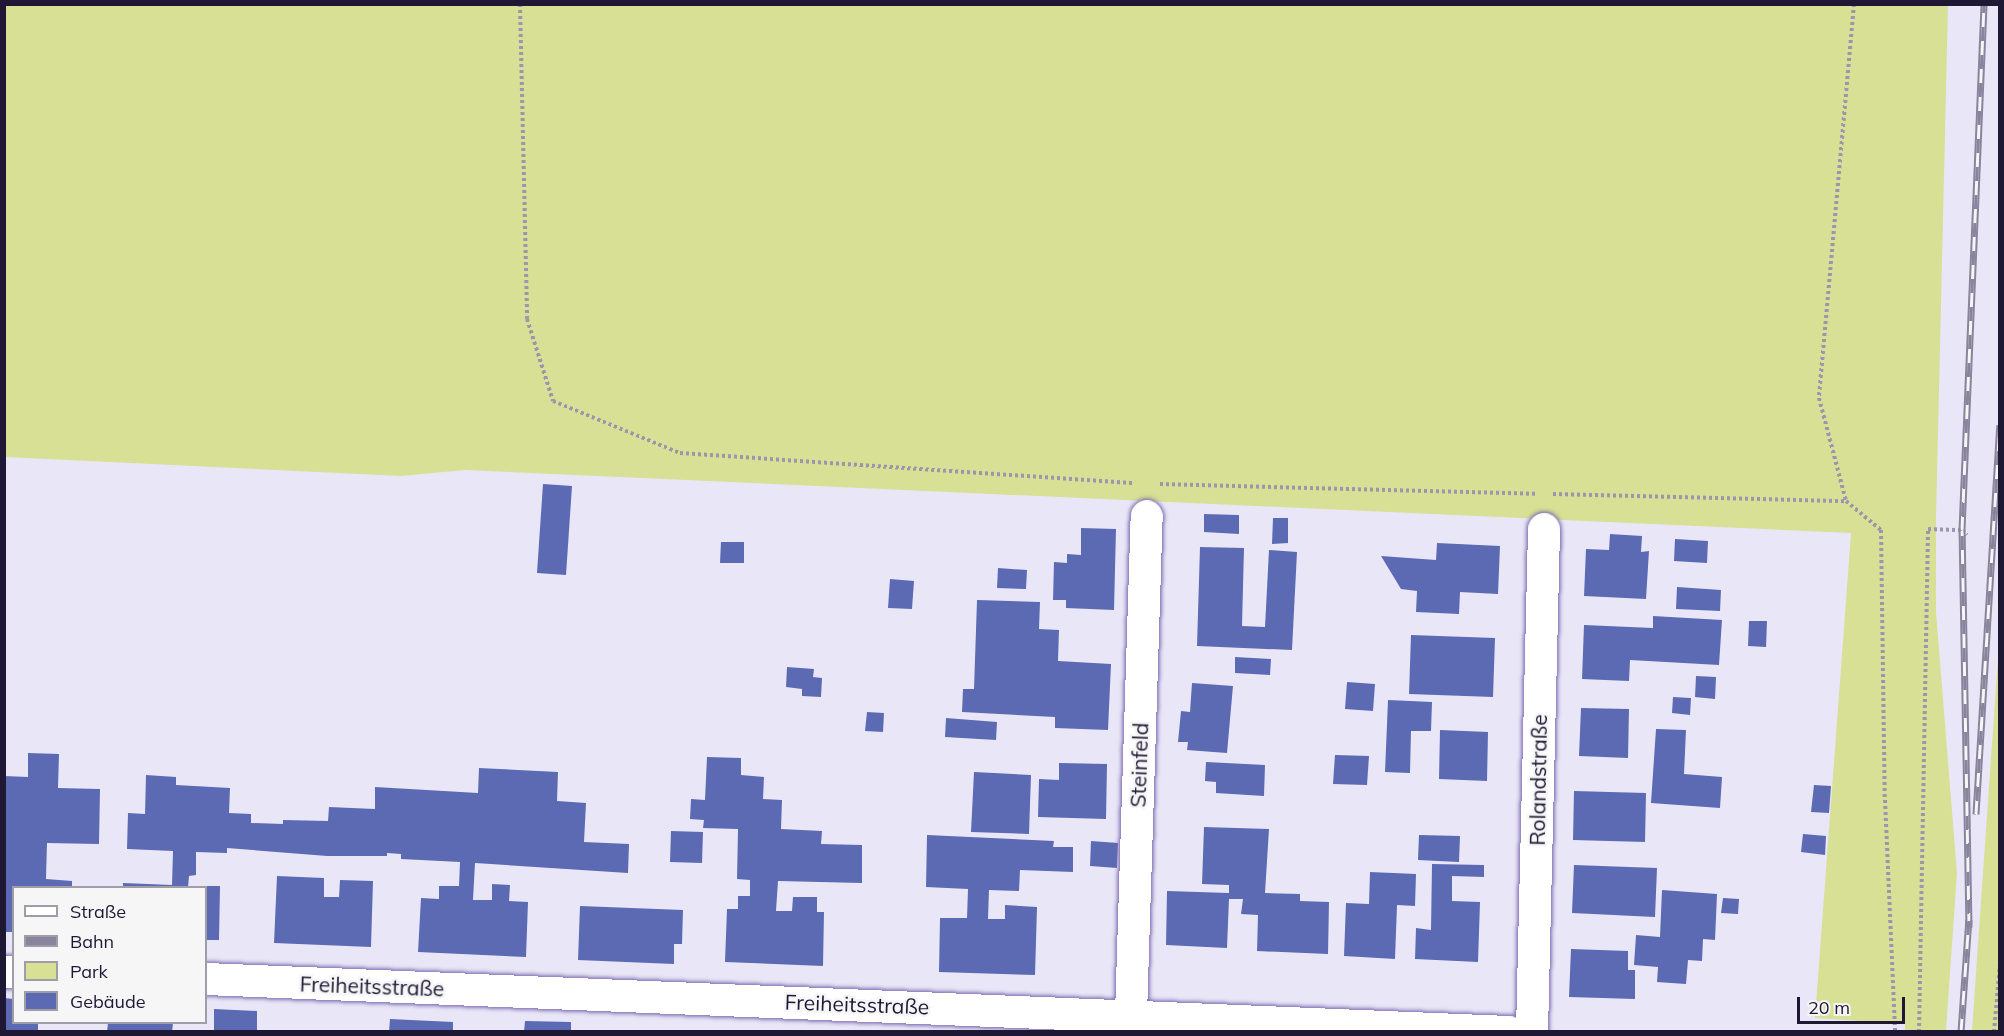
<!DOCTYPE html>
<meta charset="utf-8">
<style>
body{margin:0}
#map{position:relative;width:2004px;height:1036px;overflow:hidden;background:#e9e7f7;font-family:Mulish,sans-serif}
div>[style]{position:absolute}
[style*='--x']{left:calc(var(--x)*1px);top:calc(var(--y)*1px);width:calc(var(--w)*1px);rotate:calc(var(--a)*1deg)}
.green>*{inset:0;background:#d7e095}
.building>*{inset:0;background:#5c6ab4}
.path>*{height:4px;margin-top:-2px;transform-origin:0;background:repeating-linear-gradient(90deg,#9a96ac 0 3px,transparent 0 6px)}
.roads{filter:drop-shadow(0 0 2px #7b69b1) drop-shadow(0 0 2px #7b69b1)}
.minor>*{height:32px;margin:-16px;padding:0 16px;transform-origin:16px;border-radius:16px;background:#fff}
.rail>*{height:7px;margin-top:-3.5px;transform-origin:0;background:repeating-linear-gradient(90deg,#f6f6f6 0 14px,#89849b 0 28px);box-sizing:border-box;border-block:2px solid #89849b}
span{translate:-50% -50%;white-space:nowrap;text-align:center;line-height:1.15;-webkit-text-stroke:5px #f6f6f6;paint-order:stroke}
.street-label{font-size:21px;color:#1f1835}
.frame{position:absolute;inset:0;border:6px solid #1f1835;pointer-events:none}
.legend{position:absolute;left:12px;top:886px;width:195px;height:138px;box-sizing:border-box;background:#f6f6f6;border:2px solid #a09da9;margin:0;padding:8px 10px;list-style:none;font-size:18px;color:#1f1835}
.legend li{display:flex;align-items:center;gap:12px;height:30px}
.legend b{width:30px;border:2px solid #a09da9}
.scale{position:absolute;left:1797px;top:997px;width:108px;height:27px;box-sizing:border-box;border:3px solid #1f1835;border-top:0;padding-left:8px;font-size:18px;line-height:21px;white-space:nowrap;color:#1f1835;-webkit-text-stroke:4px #f6f6f6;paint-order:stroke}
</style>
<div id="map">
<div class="green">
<i style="clip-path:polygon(5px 5px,1948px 5px,1936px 518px,1936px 612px,1957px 873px,1946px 1031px,1905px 1031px,1905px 1024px,1815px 1018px,1851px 533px,465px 470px,401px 476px,5px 457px)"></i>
<i style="clip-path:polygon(1999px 644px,1999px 1031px,1972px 1031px,1973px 1016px)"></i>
</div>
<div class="building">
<i style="clip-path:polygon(543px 484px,572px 486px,566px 575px,537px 573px)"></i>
<i style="clip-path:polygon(1204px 514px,1239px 515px,1239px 534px,1204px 532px)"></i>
<i style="clip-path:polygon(1273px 518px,1288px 518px,1288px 543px,1272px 544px)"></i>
<i style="clip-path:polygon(1081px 528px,1116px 529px,1114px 610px,1066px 608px,1066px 600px,1053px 600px,1054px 562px,1067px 563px,1067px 554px,1081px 555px)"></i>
<i style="clip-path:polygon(1610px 534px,1642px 536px,1641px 552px,1649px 551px,1646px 599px,1584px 596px,1586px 549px,1609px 550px)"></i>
<i style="clip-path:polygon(1675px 539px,1708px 541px,1707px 563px,1674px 561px)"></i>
<i style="clip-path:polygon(721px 542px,744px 542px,744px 563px,720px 563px)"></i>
<i style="clip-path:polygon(1437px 543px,1500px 546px,1498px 594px,1460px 592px,1459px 614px,1416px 612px,1417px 591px,1401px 589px,1381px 556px,1436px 560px)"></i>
<i style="clip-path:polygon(1200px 547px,1244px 548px,1242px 626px,1265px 627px,1269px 550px,1297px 552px,1292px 650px,1197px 646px)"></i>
<i style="clip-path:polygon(998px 568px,1027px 570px,1026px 589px,997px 588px)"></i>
<i style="clip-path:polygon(890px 579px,914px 581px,912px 609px,888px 608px)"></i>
<i style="clip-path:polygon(1677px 587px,1721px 590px,1720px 611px,1676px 609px)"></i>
<i style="clip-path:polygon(977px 600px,1040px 602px,1039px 629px,1059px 630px,1058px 661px,1111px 664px,1108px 730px,1055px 728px,1055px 717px,962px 712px,963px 689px,974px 689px)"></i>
<i style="clip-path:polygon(1653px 616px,1722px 620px,1719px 665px,1630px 660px,1629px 681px,1582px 679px,1584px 625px,1653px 628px)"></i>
<i style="clip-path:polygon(1749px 621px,1767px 621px,1766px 647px,1748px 646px)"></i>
<i style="clip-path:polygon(1411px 635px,1495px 638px,1493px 697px,1409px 694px)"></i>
<i style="clip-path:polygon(1235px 657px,1271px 659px,1270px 675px,1235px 673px)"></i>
<i style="clip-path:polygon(787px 667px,814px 669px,813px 677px,822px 678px,821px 697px,802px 696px,802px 689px,786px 687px)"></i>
<i style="clip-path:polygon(1696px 676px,1716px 677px,1715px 699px,1695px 697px)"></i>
<i style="clip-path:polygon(1347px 682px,1375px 684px,1373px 711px,1345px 709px)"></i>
<i style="clip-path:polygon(1192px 683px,1233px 686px,1227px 753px,1187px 750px,1188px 742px,1178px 742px,1181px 711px,1190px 712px)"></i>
<i style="clip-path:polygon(1673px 697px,1691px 698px,1690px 715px,1672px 713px)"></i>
<i style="clip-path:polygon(1388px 700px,1432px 702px,1431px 731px,1411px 731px,1410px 773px,1385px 772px)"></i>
<i style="clip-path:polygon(1581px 708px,1629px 709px,1628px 758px,1579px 756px)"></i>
<i style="clip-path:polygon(867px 712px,884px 713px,883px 732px,865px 731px)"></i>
<i style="clip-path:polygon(946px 718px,997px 722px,996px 740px,945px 737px)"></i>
<i style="clip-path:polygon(1656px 729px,1686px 730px,1684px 774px,1722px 777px,1720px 808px,1651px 803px)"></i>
<i style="clip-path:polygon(1440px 730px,1488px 732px,1487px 781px,1439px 779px)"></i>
<i style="clip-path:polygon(28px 753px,59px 754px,58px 788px,100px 789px,99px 844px,47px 843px,46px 879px,72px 881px,72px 888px,14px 888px,14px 932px,4px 932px,4px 776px,28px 777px)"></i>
<i style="clip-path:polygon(1335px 755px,1369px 756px,1367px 785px,1333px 784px)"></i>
<i style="clip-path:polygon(707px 757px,741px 758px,741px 775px,764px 777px,763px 799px,782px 800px,781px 829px,822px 831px,821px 844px,862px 845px,862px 883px,778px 881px,776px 911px,792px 911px,793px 897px,817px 897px,817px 912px,824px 912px,823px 966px,725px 962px,727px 909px,738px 909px,738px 896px,750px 896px,750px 880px,737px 879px,738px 829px,703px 828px,704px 820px,690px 819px,691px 799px,705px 800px)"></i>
<i style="clip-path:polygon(1206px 762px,1265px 765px,1264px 796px,1216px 793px,1216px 782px,1205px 781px)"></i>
<i style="clip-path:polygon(1059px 763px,1107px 764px,1106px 819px,1038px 817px,1039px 779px,1059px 780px)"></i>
<i style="clip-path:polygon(479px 768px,558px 772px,557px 801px,586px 803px,584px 842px,629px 844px,628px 873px,475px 863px,473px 900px,492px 900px,492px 884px,510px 885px,509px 901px,528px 902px,526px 957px,418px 952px,421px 898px,439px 899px,439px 886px,459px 886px,460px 862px,401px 859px,401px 854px,387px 853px,387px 856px,327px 856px,227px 848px,227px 853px,196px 852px,196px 875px,189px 876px,188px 888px,123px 888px,123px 883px,172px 885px,173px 851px,127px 849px,128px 813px,145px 814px,146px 775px,176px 777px,176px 785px,230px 788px,229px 813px,251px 814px,251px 823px,283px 824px,283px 820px,328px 821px,329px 807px,375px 809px,375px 787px,478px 793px)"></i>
<i style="clip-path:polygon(974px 772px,1031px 775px,1029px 834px,971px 832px)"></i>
<i style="clip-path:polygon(1814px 785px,1831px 786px,1829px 813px,1811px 812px)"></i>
<i style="clip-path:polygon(1574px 791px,1646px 793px,1645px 842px,1573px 840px)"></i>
<i style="clip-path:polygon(1204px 827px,1269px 829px,1265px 893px,1300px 894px,1300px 901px,1329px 902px,1328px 954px,1257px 951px,1258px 915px,1241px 914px,1243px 899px,1229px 899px,1227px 948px,1166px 945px,1167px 891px,1229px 893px,1229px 885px,1202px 884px)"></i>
<i style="clip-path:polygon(671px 831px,703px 832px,702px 863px,670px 862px)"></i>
<i style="clip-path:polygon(1803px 834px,1826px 836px,1825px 855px,1801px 852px)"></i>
<i style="clip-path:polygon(927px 835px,1054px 841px,1053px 847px,1073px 847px,1073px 872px,1020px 870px,1019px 891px,989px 890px,988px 919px,1005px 919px,1005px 905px,1037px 907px,1035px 975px,939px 972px,940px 918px,967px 918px,968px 889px,926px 887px)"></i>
<i style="clip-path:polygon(1419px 835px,1460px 836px,1459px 862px,1418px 860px)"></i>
<i style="clip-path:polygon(1091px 841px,1118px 843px,1117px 868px,1090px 866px)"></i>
<i style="clip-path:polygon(1432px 864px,1484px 865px,1484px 877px,1452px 876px,1452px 901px,1480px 902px,1478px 962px,1415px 959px,1416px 928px,1431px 930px)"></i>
<i style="clip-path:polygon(1574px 865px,1657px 868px,1655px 917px,1572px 913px)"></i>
<i style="clip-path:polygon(1370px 872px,1416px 874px,1415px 906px,1397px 905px,1395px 959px,1344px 956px,1346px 903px,1369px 904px)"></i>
<i style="clip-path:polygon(277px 876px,324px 878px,324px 897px,339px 897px,340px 880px,373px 881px,371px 947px,274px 943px)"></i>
<i style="clip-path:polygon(206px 886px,220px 886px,219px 940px,206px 940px)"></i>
<i style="clip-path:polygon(1662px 890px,1717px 894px,1715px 940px,1703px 939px,1702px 961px,1688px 960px,1686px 984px,1657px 982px,1658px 967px,1634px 965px,1636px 935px,1660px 937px)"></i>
<i style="clip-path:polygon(1723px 898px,1739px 899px,1738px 914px,1721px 913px)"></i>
<i style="clip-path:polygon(580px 906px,683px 910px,682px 944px,674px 944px,674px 964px,578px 960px)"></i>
<i style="clip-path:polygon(1571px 949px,1628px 951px,1628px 970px,1635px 970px,1635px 999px,1569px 997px)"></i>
<i style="clip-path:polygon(4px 998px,14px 999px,14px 1023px,38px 1023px,38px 1032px,4px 1032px)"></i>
<i style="clip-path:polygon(214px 1009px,257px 1011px,257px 1032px,214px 1032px)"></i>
<i style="clip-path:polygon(390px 1019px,453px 1022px,453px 1032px,389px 1032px)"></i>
<i style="clip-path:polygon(525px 1021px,571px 1022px,571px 1032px,524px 1032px)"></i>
<i style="clip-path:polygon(108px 1023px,173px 1023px,172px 1032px,107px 1032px)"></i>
</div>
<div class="path">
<i style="--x:520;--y:4;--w:315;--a:88.7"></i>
<i style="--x:527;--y:319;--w:86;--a:72.4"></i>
<i style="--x:553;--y:401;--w:137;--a:22.3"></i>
<i style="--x:680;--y:453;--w:456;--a:3.8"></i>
<i style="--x:1854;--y:4;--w:396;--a:95.1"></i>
<i style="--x:1819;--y:398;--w:106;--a:75.3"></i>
<i style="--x:1846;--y:501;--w:45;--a:39.6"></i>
<i style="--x:1881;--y:530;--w:270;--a:89.2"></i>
<i style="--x:1885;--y:800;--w:232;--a:87.5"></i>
<i style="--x:1160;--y:484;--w:377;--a:1.5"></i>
<i style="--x:1553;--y:494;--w:293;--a:1.4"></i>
<i style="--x:1919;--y:1032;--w:503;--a:-88.97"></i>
<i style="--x:1928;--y:529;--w:34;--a:2"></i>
<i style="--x:1962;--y:530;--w:7;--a:45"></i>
<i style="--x:1994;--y:1032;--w:68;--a:-85"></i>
</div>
<div class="roads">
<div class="minor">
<i style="--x:4;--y:972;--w:10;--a:0"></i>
<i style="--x:206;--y:979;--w:1304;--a:2.33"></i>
<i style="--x:1131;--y:1015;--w:499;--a:-88.2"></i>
<i style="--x:1532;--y:1032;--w:503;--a:-88.63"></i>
</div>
</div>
<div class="rail">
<i style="--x:1976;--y:814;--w:390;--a:-86.5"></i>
<i style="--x:1969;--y:927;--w:397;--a:-91"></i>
<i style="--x:1962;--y:530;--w:526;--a:-87.6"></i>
<i style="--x:1961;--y:1032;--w:113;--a:-86"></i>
</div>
<div class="street-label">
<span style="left:1139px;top:765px;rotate:-88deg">Steinfeld</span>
<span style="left:1538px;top:780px;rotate:-89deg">Rolandstraße</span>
<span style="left:372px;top:986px;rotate:2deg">Freiheitsstraße</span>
<span style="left:857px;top:1004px;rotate:2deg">Freiheitsstraße</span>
</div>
<div class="frame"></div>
<ul class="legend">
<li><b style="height:8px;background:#fff"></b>Straße</li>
<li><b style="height:8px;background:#89849b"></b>Bahn</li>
<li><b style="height:16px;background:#d7e095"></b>Park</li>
<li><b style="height:16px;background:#5c6ab4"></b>Gebäude</li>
</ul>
<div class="scale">20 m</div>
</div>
